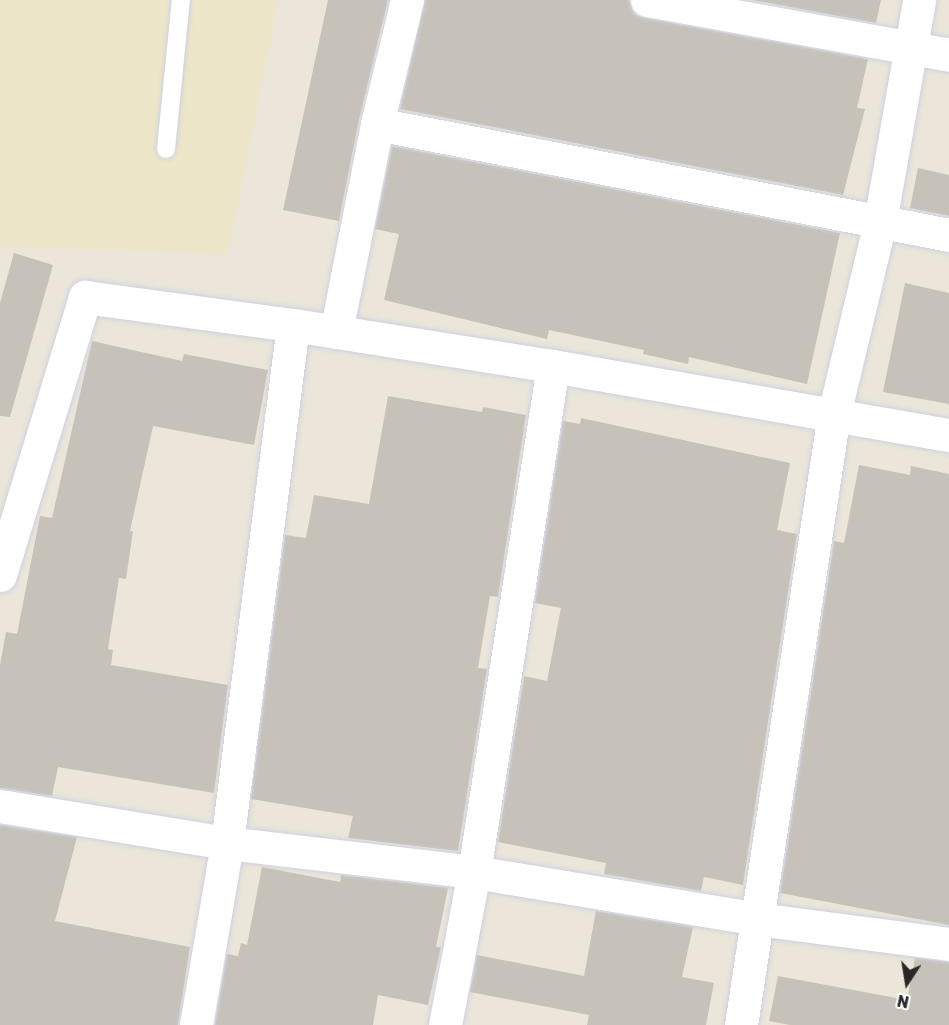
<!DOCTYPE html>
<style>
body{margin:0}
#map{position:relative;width:949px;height:1025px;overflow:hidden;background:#ebe6d9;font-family:Rubik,sans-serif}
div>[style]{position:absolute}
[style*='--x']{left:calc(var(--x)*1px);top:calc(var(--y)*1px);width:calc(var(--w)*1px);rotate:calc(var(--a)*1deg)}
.education>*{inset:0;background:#ede6c8}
.building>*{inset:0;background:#c6c2b9}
.roads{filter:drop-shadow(0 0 2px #cfd0e2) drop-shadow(0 0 2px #cfd0e2)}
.lane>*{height:18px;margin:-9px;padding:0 9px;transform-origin:9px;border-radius:9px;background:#fff}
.street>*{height:33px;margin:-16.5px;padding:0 16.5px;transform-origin:16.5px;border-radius:16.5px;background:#fff}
span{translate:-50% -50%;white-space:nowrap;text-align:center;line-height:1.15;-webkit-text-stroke:4.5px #fff;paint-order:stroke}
.north{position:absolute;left:877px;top:953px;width:60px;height:60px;-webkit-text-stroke:4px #fff;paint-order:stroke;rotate:192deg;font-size:16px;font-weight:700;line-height:24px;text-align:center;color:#282828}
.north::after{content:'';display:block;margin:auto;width:21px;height:27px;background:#282828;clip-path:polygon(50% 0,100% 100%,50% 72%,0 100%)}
</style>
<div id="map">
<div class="education">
<i style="clip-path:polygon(0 0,278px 0,228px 254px,0 246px)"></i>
</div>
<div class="building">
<i style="clip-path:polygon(328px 0,388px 0,359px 120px,339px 221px,283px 210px)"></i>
<i style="clip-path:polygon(425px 0,629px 0,634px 14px,644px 18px,868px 59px,857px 108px,865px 109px,843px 195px,400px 109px)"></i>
<i style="clip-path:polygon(752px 0,881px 0,876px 23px)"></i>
<i style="clip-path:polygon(392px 146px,840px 233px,807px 384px,689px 357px,688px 364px,643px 354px,644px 350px,549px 330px,547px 339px,384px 300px,399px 234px,375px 229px)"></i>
<i style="clip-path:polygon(918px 168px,949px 175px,949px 216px,910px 208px)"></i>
<i style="clip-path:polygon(14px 253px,53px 265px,10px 417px,0 416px,0 303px)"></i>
<i style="clip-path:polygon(905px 283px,949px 293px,949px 404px,883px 392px)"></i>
<i style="clip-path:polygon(92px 341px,182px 361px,184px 354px,268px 370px,254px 445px,153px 426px,130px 531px,133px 531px,126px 579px,119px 578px,108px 649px,113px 650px,111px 665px,228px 685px,214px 793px,58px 767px,52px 796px,0 788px,0 665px,6px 632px,17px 634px,40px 516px,52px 518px)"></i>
<i style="clip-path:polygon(388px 396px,482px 412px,483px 407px,526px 415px,498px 597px,490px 596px,478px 668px,487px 669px,458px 851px,348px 838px,353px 816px,251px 799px,285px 535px,306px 538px,314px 495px,369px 504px)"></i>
<i style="clip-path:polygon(581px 418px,790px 463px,777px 530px,797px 534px,743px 885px,704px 877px,701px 891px,604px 874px,606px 863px,498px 842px,524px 676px,547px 681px,561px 608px,535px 603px,563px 421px,580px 424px)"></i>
<i style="clip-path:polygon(859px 465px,910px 475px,911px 466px,949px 474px,949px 925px,780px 893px,834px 541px,844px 543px)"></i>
<i style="clip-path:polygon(0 825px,77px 837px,55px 921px,190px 947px,178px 1025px,0 1025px)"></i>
<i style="clip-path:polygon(262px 867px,340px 882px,341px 875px,448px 888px,436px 947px,441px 947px,428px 1005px,378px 995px,373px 1025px,215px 1025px,227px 954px,238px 956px,241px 943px,247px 945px)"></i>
<i style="clip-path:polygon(596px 911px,693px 927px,682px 977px,714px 983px,706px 1025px,587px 1025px,589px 1015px,470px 992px,477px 955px,584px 976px)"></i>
<i style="clip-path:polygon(915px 958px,949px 962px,949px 1025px,790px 1025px,769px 1021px,778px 976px,907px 1000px)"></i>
</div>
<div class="roads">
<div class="lane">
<i style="--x:166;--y:149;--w:150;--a:-84.3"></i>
</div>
<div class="street">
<i style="--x:647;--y:0;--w:307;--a:10.3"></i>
<i style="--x:377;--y:124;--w:583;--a:10.98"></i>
<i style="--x:336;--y:332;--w:212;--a:-78.8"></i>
<i style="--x:377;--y:124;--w:128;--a:-76.4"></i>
<i style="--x:0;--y:575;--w:291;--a:-73"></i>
<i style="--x:85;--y:297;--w:210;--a:7.7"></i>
<i style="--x:293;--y:325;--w:263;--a:9"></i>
<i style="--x:553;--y:366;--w:402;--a:9.9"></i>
<i style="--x:0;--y:806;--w:230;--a:9.3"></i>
<i style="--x:227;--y:843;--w:249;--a:6.7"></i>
<i style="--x:474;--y:872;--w:287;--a:9.4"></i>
<i style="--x:757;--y:919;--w:194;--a:7.4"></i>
<i style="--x:196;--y:1025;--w:185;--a:-80.3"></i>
<i style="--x:227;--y:843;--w:522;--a:-82.74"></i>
<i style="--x:445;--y:1025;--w:156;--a:-79.3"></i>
<i style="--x:474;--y:872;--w:512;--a:-81.13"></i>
<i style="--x:741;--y:1025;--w:618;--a:-81.35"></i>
<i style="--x:834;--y:414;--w:197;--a:-76.5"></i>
<i style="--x:880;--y:222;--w:225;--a:-80"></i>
</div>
</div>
<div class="north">N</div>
</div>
